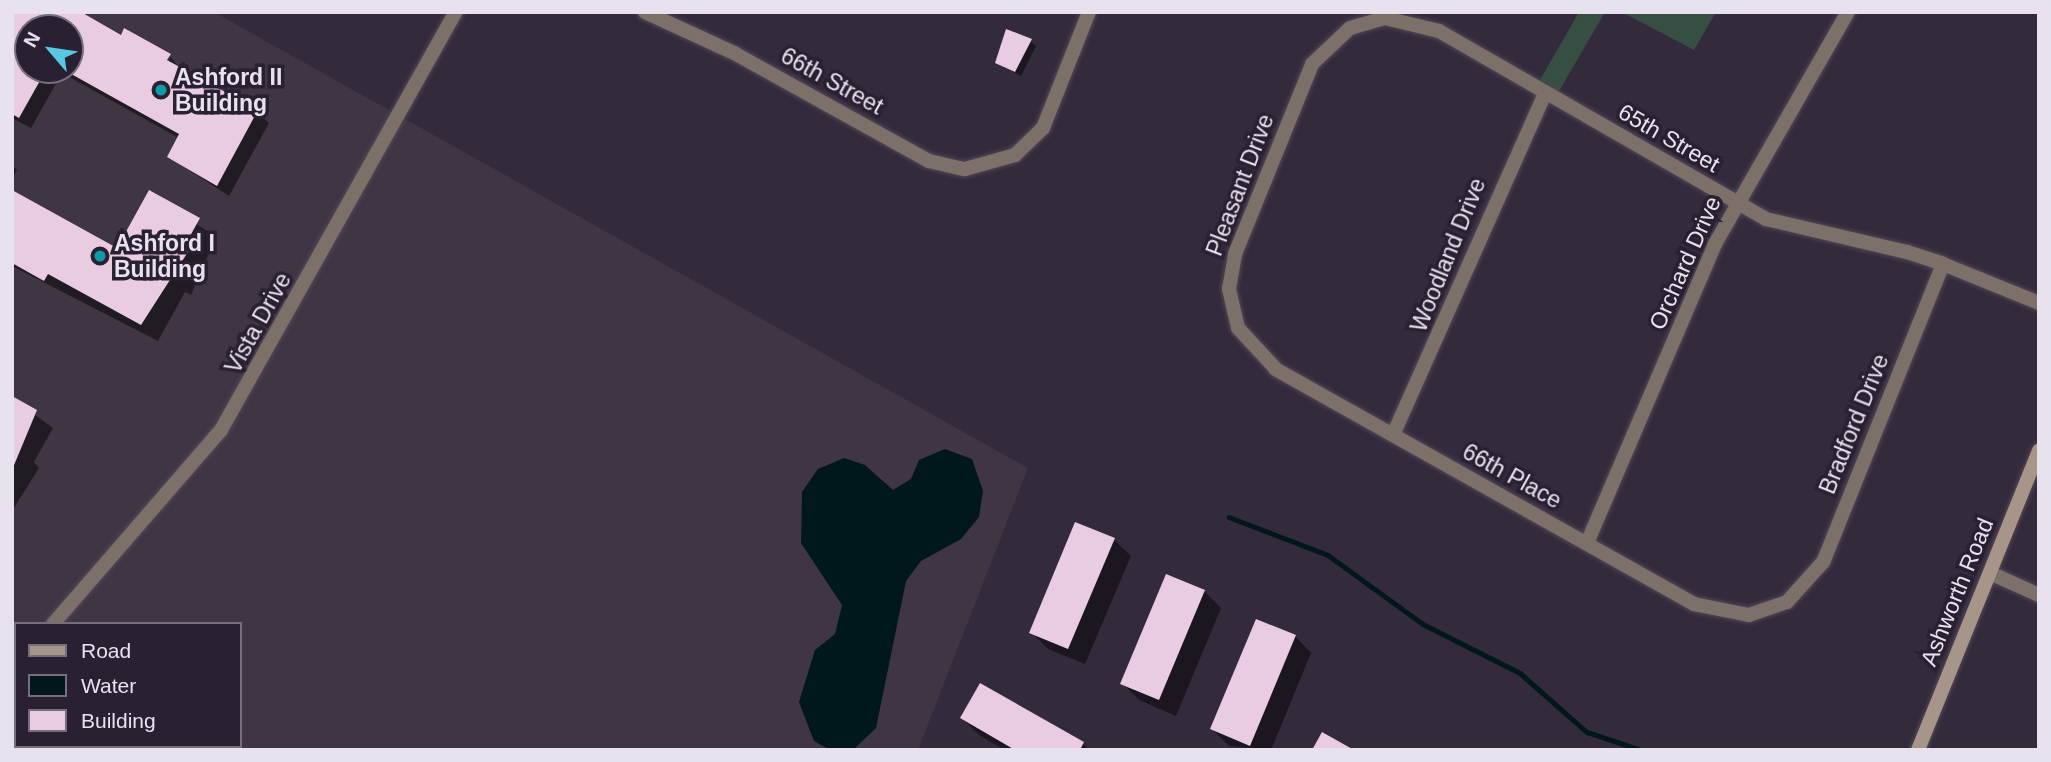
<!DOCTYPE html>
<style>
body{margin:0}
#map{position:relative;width:2051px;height:762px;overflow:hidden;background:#332a3b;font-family:Arial,sans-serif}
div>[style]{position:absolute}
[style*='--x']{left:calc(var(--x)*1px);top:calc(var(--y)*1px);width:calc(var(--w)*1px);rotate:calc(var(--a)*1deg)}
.commercial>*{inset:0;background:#3f3543}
.green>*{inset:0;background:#374f43}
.water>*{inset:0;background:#00181a}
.shadow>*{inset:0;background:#0007}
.stream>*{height:4.5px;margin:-2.25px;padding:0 2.25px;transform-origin:2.25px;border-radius:2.25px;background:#00181a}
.building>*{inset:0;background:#e9cce1}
.roads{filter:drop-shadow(0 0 2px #504757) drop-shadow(0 0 2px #504757)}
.minor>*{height:14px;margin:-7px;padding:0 7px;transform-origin:7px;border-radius:7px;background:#7c7068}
.tertiary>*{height:14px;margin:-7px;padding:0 7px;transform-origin:7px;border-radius:7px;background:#7c7068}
.secondary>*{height:14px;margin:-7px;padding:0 7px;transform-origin:7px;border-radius:7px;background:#a89589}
.dots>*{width:19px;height:19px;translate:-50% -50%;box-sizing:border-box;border:4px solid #292031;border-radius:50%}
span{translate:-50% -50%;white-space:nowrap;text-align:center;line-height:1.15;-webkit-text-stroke:7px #292031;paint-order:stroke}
.poi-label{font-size:23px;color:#e7e2ed;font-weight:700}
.left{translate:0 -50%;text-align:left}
.street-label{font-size:23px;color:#e7e2ed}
.frame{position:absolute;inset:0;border:14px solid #e7e2ed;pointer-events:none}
.legend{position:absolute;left:14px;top:622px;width:228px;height:126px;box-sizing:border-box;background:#292031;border:2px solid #756e7c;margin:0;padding:9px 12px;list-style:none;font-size:21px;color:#e7e2ed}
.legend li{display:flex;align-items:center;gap:14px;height:35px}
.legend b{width:35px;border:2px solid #756e7c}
.north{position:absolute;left:14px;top:14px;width:70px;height:70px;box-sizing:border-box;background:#292031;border:2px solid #756e7c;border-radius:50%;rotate:299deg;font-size:19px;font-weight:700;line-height:28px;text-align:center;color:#e7e2ed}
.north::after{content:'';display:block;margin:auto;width:24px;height:32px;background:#59c8e5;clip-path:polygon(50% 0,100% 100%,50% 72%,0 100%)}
</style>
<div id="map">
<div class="commercial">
<i style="clip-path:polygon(evenodd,12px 12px,214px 12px,1028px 468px,918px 750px,12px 750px,12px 12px,28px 28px,70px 28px,70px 70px,28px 70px,28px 28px,12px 12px,16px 624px,240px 624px,240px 746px,16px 746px,16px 624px)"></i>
</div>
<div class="green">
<i style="clip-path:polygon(1579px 12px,1605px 12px,1555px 98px,1536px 87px)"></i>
<i style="clip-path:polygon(1622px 12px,1716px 12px,1694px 50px)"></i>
</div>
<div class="water">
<i style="clip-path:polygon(945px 449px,972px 459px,983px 491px,979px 517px,961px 539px,921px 561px,906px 581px,876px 728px,855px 748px,830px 750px,814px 741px,799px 702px,815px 650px,835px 634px,842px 605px,801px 543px,802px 492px,818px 469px,844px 458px,865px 465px,893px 490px,911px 479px,919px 460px)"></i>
</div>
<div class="shadow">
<i style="clip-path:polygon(evenodd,12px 12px,121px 37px,170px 56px,164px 69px,171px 57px,180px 69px,257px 112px,269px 123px,229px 196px,169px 157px,179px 138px,62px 73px,31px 128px,12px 118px,12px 12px,28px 28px,70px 28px,70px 70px,28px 70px,28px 28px)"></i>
<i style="clip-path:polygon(1030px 41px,1036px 46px,1021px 76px,997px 63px)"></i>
<i style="clip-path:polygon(12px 165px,17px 170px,12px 179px)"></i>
<i style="clip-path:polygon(12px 192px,118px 251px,150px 193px,216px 237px,191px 295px,185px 292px,158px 341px,12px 266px)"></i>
<i style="clip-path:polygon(12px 398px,53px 428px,34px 462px,39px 468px,12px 511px)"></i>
<i style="clip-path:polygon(1114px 540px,1131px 556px,1085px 664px,1048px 649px,1031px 632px)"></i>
<i style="clip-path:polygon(1167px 576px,1204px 591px,1221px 608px,1176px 716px,1139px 700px,1123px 684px)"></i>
<i style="clip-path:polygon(1295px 636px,1311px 653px,1271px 750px,1229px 746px,1212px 729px)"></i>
<i style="clip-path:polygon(981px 685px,1083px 744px,1089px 750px,1005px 750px,979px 735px,962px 718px)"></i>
</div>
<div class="stream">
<i style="--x:1229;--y:517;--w:106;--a:21"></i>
<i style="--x:1328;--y:555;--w:117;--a:36"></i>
<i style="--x:1423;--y:624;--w:109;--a:26.8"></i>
<i style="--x:1520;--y:673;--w:89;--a:41.4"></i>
<i style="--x:1587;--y:732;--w:57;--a:18.4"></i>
</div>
<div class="building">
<i style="clip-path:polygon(12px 12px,81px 12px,121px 35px,124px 28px,171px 54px,167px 60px,258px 110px,217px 186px,167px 157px,179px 134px,64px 70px,70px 70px,70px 28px,28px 28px,28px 70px,46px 70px,19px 118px,12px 114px)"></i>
<i style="clip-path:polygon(1006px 29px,1032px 39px,1015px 72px,995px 63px)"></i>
<i style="clip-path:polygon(12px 190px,117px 248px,149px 190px,200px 218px,189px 238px,195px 241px,141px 325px,48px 274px,44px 281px,12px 263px)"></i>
<i style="clip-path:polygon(12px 396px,37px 410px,12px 470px)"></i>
<i style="clip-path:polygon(1075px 522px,1115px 538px,1068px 649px,1029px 633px)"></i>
<i style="clip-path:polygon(1166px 574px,1205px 590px,1159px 700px,1120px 684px)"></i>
<i style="clip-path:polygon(1256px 619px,1296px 635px,1250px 746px,1210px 729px)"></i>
<i style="clip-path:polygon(980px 683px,1084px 742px,1080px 750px,1015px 750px,960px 718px)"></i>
<i style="clip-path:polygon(1322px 732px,1354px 750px,1312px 750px)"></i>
</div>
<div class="roads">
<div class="minor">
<i style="--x:645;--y:12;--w:98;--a:24.7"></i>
<i style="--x:734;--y:53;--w:223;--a:29"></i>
<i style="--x:929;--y:161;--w:37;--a:13"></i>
<i style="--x:965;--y:169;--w:52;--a:-15.6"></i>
<i style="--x:1015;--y:155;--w:39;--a:-44"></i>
<i style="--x:1043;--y:128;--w:125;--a:-68.4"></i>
<i style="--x:1943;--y:264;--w:321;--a:111.9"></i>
<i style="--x:1823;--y:562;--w:54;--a:132"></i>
<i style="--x:1787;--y:602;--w:40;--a:161.1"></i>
<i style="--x:1749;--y:615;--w:56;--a:-168.7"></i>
<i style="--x:1694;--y:604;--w:480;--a:-150.7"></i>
<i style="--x:1276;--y:369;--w:56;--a:-132.8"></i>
<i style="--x:1238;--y:328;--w:40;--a:-103"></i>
<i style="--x:1229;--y:289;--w:36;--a:-80"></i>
<i style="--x:1235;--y:254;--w:205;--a:-67.9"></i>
<i style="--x:1312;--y:64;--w:52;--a:-43.5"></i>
<i style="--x:1350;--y:28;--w:36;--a:-16"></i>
<i style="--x:1385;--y:18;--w:56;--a:13.5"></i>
<i style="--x:1439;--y:31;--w:377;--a:29.9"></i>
<i style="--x:1766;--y:219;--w:145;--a:13.2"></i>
<i style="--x:1907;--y:252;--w:38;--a:18"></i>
<i style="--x:1943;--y:264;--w:104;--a:22.1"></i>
<i style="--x:1393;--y:435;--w:374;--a:-66"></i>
<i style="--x:1587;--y:543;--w:325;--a:-66.8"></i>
<i style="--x:1715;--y:244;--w:267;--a:-60.2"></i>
<i style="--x:1990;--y:573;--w:54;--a:24.2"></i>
</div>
<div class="tertiary">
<i style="--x:53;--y:624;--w:257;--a:-49.1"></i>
<i style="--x:221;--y:430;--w:480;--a:-60.7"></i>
<i style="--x:12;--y:678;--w:7;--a:-56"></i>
</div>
<div class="secondary">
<i style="--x:1918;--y:750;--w:323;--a:-68"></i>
</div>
</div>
<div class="dots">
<i style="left:161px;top:90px;background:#0f9aa8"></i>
<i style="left:100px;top:256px;background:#0f9aa8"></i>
</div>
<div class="poi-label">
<span class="left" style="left:175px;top:90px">Ashford II<br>Building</span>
<span class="left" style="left:114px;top:256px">Ashford I<br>Building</span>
</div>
<div class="street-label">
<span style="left:832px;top:81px;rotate:29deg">66th Street</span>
<span style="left:1669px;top:138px;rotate:30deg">65th Street</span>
<span style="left:1240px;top:185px;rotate:-69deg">Pleasant Drive</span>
<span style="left:1448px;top:255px;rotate:-68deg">Woodland Drive</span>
<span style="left:1685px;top:263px;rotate:-66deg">Orchard Drive</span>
<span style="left:258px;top:323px;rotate:-61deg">Vista Drive</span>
<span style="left:1854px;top:424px;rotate:-68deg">Bradford Drive</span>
<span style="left:1512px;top:476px;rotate:29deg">66th Place</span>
<span style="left:1957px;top:592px;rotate:-68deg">Ashworth Road</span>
</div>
<div class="frame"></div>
<ul class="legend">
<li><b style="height:9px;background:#a89589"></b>Road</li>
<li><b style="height:19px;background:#00181a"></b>Water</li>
<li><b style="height:19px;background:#e9cce1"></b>Building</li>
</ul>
<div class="north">N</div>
</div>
